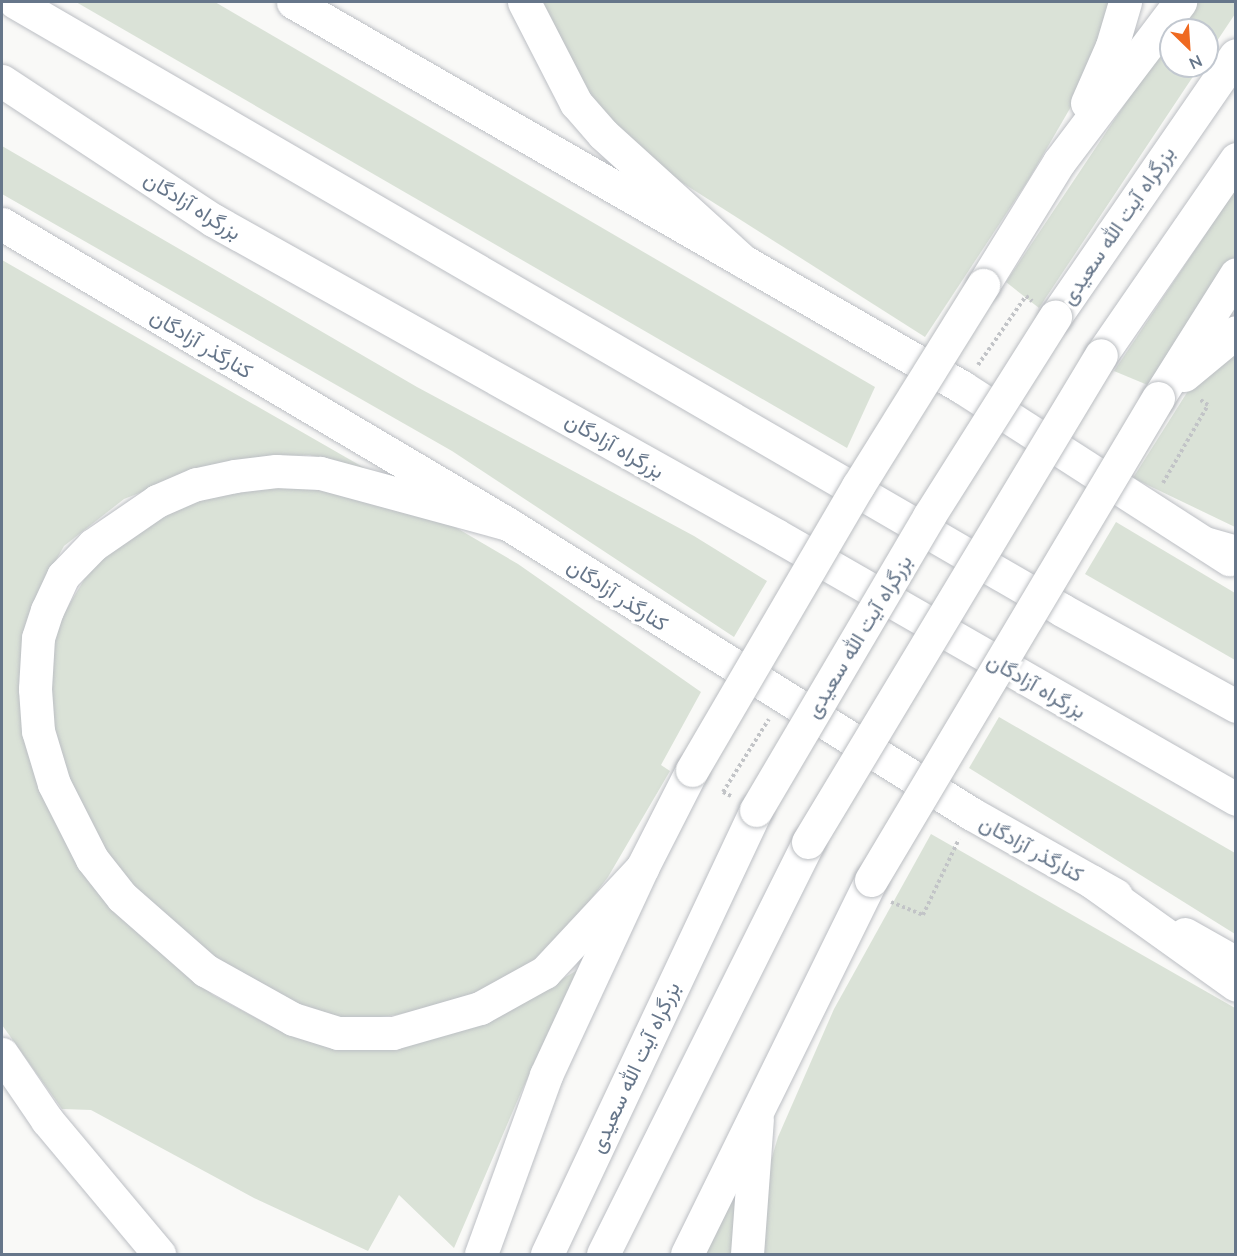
<!DOCTYPE html>
<meta charset="utf-8">
<style>
body{margin:0}
#map{position:relative;width:1237px;height:1256px;overflow:hidden;background:#f9f9f7;font-family:Mulish,Vazirmatn,sans-serif}
div>[style]{position:absolute}
[style*='--x']{left:calc(var(--x)*1px);top:calc(var(--y)*1px);width:calc(var(--w)*1px);rotate:calc(var(--a)*1deg)}
.green>*{inset:0;background:#dae2d7}
.path>*{height:4px;margin-top:-2px;transform-origin:0;background:repeating-linear-gradient(90deg,#c2c4c7 0 3px,transparent 0 6px)}
.roads{filter:drop-shadow(0 0 2px #bcbfc4) drop-shadow(0 0 2px #bcbfc4)}
.primary>*{height:33px;margin:-16.5px;padding:0 16.5px;transform-origin:16.5px;border-radius:16.5px;background:#fff}
.trunk>*{height:33px;margin:-16.5px;padding:0 16.5px;transform-origin:16.5px;border-radius:16.5px;background:#fff}
.bridges{filter:drop-shadow(0 0 2px #bbbec2) drop-shadow(0 0 2px #bbbec2)}
.trunk-bridge>*{height:33px;margin:-16.5px;padding:0 16.5px;transform-origin:16.5px;border-radius:16.5px;background:#fff}
span{translate:-50% -50%;white-space:nowrap;text-align:center;line-height:1.15;-webkit-text-stroke:6px #fff;paint-order:stroke}
.street-label{font-size:21px;color:#66768a}
.frame{position:absolute;inset:0;border:3px solid #66768a;pointer-events:none}
.north{position:absolute;left:1159px;top:18px;width:60px;height:60px;box-sizing:border-box;background:#fff;border:2px solid #c2c8d0;border-radius:50%;rotate:155deg;font-size:16px;font-weight:700;line-height:24px;text-align:center;color:#66768a}
.north::after{content:'';display:block;margin:auto;width:21px;height:27px;background:#ef6a21;clip-path:polygon(50% 0,100% 100%,50% 72%,0 100%)}
</style>
<div id="map">
<div class="green">
<i style="clip-path:polygon(76px 2px,215px 2px,875px 387px,847px 448px)"></i>
<i style="clip-path:polygon(534px 2px,1116px 2px,1090px 74px,1029px 179px,925px 337px,645px 159px,608px 127px)"></i>
<i style="clip-path:polygon(1197px 2px,1235px 2px,1235px 14px,1207px 56px,1207px 30px,1175px 30px)"></i>
<i style="clip-path:polygon(1171px 35px,1171px 66px,1200px 66px,1039px 308px,1006px 282px)"></i>
<i style="clip-path:polygon(2px 146px,417px 387px,694px 536px,767px 581px,734px 637px,452px 451px,2px 194px)"></i>
<i style="clip-path:polygon(1235px 190px,1235px 256px,1150px 386px,1114px 371px)"></i>
<i style="clip-path:polygon(2px 260px,368px 470px,309px 455px,253px 458px,201px 469px,124px 499px,64px 546px,37px 594px,27px 633px,77px 865px,117px 915px,213px 995px,269px 1025px,323px 1044px,510px 1009px,581px 968px,522px 1090px,454px 1248px,399px 1195px,368px 1251px,254px 1198px,91px 1110px,62px 1109px,2px 1025px)"></i>
<i style="clip-path:polygon(1235px 347px,1235px 527px,1133px 478px,1193px 383px)"></i>
<i style="clip-path:polygon(318px 483px,443px 520px,518px 564px,701px 692px,661px 765px,670px 771px,608px 877px,575px 920px,537px 959px,475px 997px,396px 1015px,350px 1021px,306px 1010px,208px 956px,131px 884px,107px 853px,69px 780px,52px 731px,48px 668px,58px 623px,93px 565px,197px 493px)"></i>
<i style="clip-path:polygon(1116px 522px,1235px 593px,1235px 660px,1085px 574px)"></i>
<i style="clip-path:polygon(999px 717px,1235px 853px,1235px 934px,969px 768px)"></i>
<i style="clip-path:polygon(931px 834px,1235px 1008px,1235px 1254px,760px 1254px,757px 1208px,778px 1137px,834px 1009px)"></i>
<i style="clip-path:polygon(743px 1170px,736px 1254px,704px 1254px)"></i>
</div>
<div class="path">
<i style="--x:978;--y:365;--w:84;--a:-55.2"></i>
<i style="--x:1026;--y:296;--w:8;--a:40"></i>
<i style="--x:1163;--y:483;--w:90;--a:-60"></i>
<i style="--x:1208;--y:405;--w:11;--a:-146"></i>
<i style="--x:731;--y:796;--w:9;--a:-153"></i>
<i style="--x:723;--y:792;--w:86;--a:-57.8"></i>
<i style="--x:891;--y:902;--w:35;--a:22"></i>
<i style="--x:923;--y:915;--w:84;--a:-64.7"></i>
</div>
<div class="roads">
<div class="primary">
<i style="--x:293;--y:2;--w:772;--a:29.92"></i>
<i style="--x:962;--y:387;--w:318;--a:32.8"></i>
<i style="--x:2;--y:224;--w:588;--a:30.66"></i>
<i style="--x:508;--y:524;--w:547;--a:32.01"></i>
<i style="--x:972;--y:814;--w:165;--a:29.4"></i>
<i style="--x:1185;--y:934;--w:59;--a:29.6"></i>
</div>
<div class="trunk">
<i style="--x:15;--y:2;--w:1211;--a:30.14"></i>
<i style="--x:1062;--y:610;--w:199;--a:28.9"></i>
<i style="--x:524;--y:2;--w:114;--a:62.8"></i>
<i style="--x:576;--y:103;--w:41;--a:48.9"></i>
<i style="--x:603;--y:134;--w:190;--a:42.2"></i>
<i style="--x:2;--y:81;--w:253;--a:33.4"></i>
<i style="--x:213;--y:220;--w:645;--a:29.23"></i>
<i style="--x:776;--y:535;--w:530;--a:29.85"></i>
<i style="--x:1087;--y:103;--w:62;--a:-66.3"></i>
<i style="--x:1112;--y:46;--w:46;--a:-73.5"></i>
<i style="--x:983;--y:285;--w:145;--a:-58.3"></i>
<i style="--x:1059;--y:162;--w:201;--a:-52.9"></i>
<i style="--x:1055;--y:317;--w:318;--a:-55.4"></i>
<i style="--x:1101;--y:355;--w:238;--a:-55.4"></i>
<i style="--x:1184;--y:375;--w:67;--a:-39.6"></i>
<i style="--x:1158;--y:398;--w:146;--a:-57.8"></i>
<i style="--x:508;--y:524;--w:195;--a:-164.8"></i>
<i style="--x:320;--y:473;--w:44;--a:-177.4"></i>
<i style="--x:276;--y:471;--w:41;--a:173"></i>
<i style="--x:235;--y:476;--w:40;--a:168"></i>
<i style="--x:196;--y:484;--w:43;--a:156.4"></i>
<i style="--x:157;--y:501;--w:78;--a:145.5"></i>
<i style="--x:93;--y:545;--w:43;--a:134.1"></i>
<i style="--x:63;--y:576;--w:38;--a:115"></i>
<i style="--x:47;--y:610;--w:29;--a:108"></i>
<i style="--x:38;--y:638;--w:51;--a:93.4"></i>
<i style="--x:35;--y:689;--w:42;--a:85.9"></i>
<i style="--x:38;--y:731;--w:55;--a:73.2"></i>
<i style="--x:54;--y:784;--w:84;--a:63.1"></i>
<i style="--x:92;--y:859;--w:48;--a:51.7"></i>
<i style="--x:122;--y:897;--w:111;--a:41.3"></i>
<i style="--x:205;--y:970;--w:101;--a:29.1"></i>
<i style="--x:293;--y:1019;--w:47;--a:17.3"></i>
<i style="--x:338;--y:1033;--w:55;--a:0"></i>
<i style="--x:393;--y:1033;--w:91;--a:-16"></i>
<i style="--x:480;--y:1008;--w:74;--a:-29"></i>
<i style="--x:545;--y:972;--w:142;--a:-47"></i>
<i style="--x:1205;--y:543;--w:32;--a:16"></i>
<i style="--x:1091;--y:881;--w:178;--a:35.6"></i>
<i style="--x:2;--y:1054;--w:80;--a:55.7"></i>
<i style="--x:47;--y:1120;--w:175;--a:50.1"></i>
<i style="--x:481;--y:1254;--w:190;--a:-70"></i>
<i style="--x:546;--y:1075;--w:228;--a:-65.1"></i>
<i style="--x:642;--y:868;--w:110;--a:-63"></i>
<i style="--x:547;--y:1254;--w:491;--a:-64.8"></i>
<i style="--x:603;--y:1254;--w:460;--a:-63.5"></i>
<i style="--x:687;--y:1254;--w:417;--a:-63.8"></i>
<i style="--x:747;--y:1254;--w:135;--a:-85.8"></i>
</div>
</div>
<div class="bridges">
<div class="trunk-bridge">
<i style="--x:692;--y:770;--w:329;--a:-59.7"></i>
<i style="--x:858;--y:486;--w:237;--a:-58.1"></i>
<i style="--x:756;--y:810;--w:341;--a:-59.5"></i>
<i style="--x:929;--y:516;--w:236;--a:-57.7"></i>
<i style="--x:808;--y:842;--w:568;--a:-58.97"></i>
<i style="--x:871;--y:880;--w:561;--a:-59.23"></i>
</div>
</div>
<div class="street-label">
<span style="left:193px;top:205px;rotate:32deg">بزرگراه آزادگان</span>
<span style="left:1117px;top:225px;rotate:-56deg">بزرگراه آیت الله سعیدی</span>
<span style="left:202px;top:343px;rotate:31deg">کنارگذر آزادگان</span>
<span style="left:615px;top:445px;rotate:30deg">بزرگراه آزادگان</span>
<span style="left:618px;top:594px;rotate:33deg">کنارگذر آزادگان</span>
<span style="left:858px;top:636px;rotate:-59deg">بزرگراه آیت الله سعیدی</span>
<span style="left:1037px;top:685px;rotate:30deg">بزرگراه آزادگان</span>
<span style="left:1032px;top:848px;rotate:29deg">کنارگذر آزادگان</span>
<span style="left:634px;top:1067px;rotate:-65deg">بزرگراه آیت الله سعیدی</span>
</div>
<div class="frame"></div>
<div class="north">N</div>
</div>
